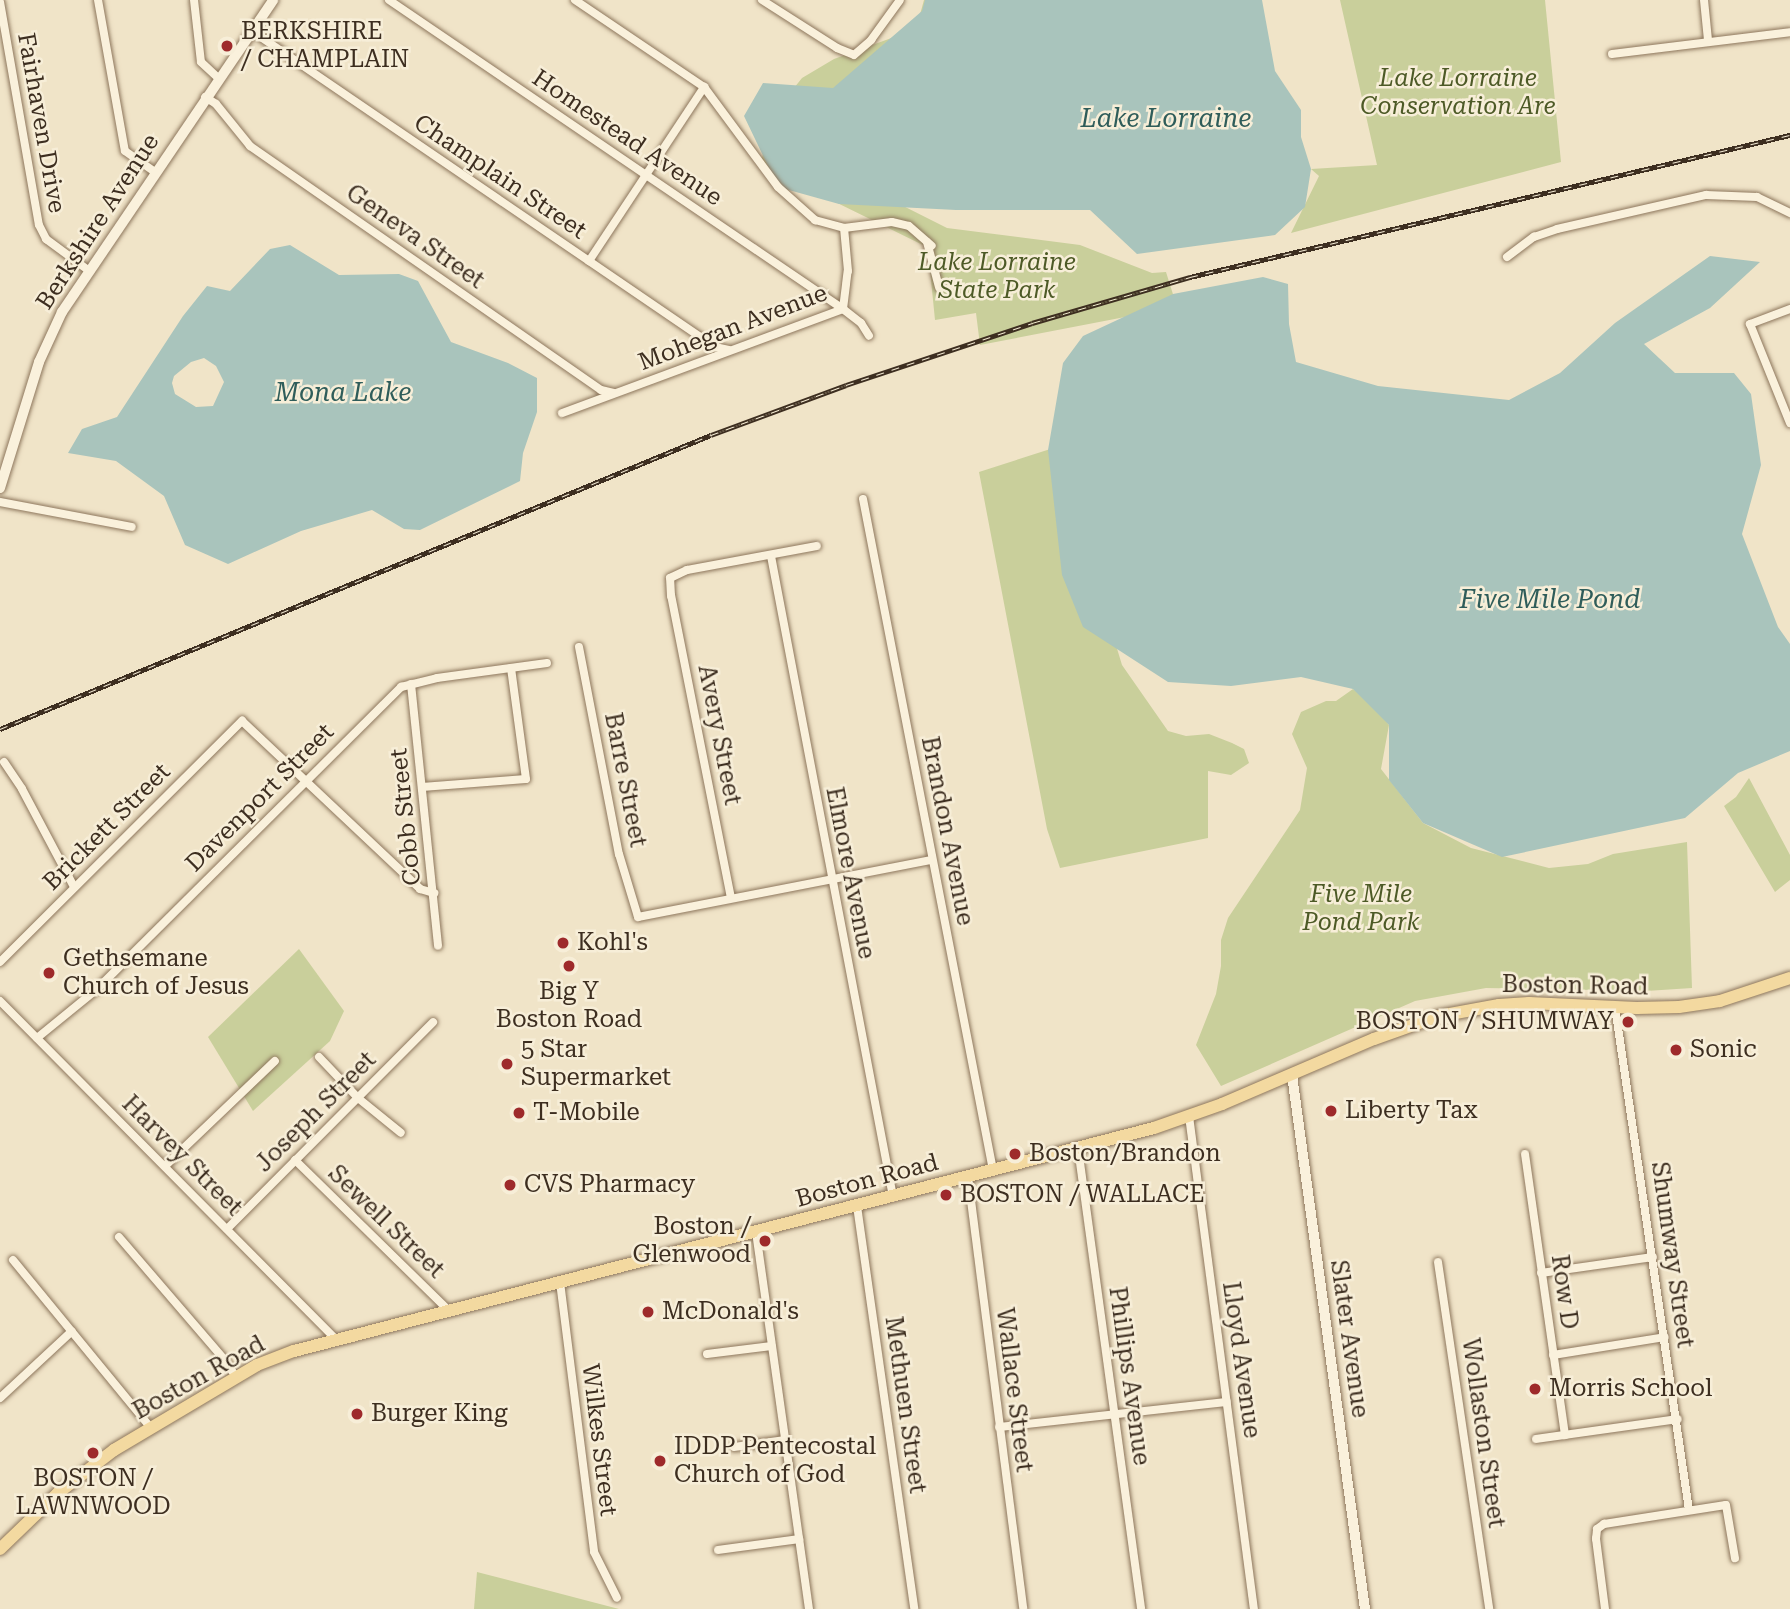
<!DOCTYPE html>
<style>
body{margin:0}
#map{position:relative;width:1790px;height:1609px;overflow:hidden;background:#f0e4c8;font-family:"Roboto Serif",serif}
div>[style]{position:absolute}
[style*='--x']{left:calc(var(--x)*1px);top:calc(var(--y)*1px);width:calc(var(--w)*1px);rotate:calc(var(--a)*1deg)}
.green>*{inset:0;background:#c9cf9b}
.water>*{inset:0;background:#a9c4bc}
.roads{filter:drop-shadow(0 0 2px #8d765c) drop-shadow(0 0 2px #8d765c)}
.minor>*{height:8px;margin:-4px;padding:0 4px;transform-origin:4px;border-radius:4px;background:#faf1dc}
.tertiary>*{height:10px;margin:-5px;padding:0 5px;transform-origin:5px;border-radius:5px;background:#faf1dc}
.secondary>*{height:10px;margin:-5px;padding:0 5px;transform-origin:5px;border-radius:5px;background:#faf1dc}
.primary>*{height:12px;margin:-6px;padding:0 6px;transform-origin:6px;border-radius:6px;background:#f3d9a0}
.rail>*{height:5px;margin-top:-2.5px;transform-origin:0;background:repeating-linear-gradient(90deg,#f7eed8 0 8px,#3d2e20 0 16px);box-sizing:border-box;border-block:2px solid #3d2e20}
.dots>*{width:19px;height:19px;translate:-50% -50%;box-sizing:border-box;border:4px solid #f7eed8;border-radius:50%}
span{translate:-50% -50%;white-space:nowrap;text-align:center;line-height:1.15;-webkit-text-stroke:5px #f7eed8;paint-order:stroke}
.poi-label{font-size:24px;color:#3d2e20}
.left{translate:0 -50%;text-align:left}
.right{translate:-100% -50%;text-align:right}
.park-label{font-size:24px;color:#4d5a26;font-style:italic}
.street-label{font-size:24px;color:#3d2e20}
.water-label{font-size:26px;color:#2f5d5a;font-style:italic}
</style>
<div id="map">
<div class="green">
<i style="clip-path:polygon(924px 0,951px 0,786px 147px,947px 228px,1080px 245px,1152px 273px,1166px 272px,1177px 307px,980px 345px,976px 313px,935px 320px,930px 270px,931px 249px,760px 165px,774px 113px,802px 78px,834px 59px,916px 29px)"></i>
<i style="clip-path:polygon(1340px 0,1545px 0,1561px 162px,1291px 233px,1319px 176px,1311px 169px,1377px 165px)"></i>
<i style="clip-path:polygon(1116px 428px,1108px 619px,1122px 665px,1168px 731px,1186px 736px,1209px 734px,1232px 743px,1244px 749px,1249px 763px,1231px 775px,1208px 771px,1208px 838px,1060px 868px,1047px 829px,979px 472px)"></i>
<i style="clip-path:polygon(1353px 689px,1371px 701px,1389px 725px,1381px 769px,1423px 823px,1471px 848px,1549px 868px,1588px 864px,1613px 854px,1687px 842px,1692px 988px,1646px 991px,1486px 988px,1415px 1001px,1221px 1086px,1196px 1045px,1216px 994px,1221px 966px,1221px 940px,1228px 918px,1300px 810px,1307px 768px,1292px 734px,1301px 712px,1326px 701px,1336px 701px)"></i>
<i style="clip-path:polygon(1749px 778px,1790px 855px,1790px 880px,1775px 892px,1724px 806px,1736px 797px)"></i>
<i style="clip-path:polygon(299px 949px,344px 1011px,330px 1041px,253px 1111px,208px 1037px)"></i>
<i style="clip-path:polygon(477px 1572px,619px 1609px,474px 1609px)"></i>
</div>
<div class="water">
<i style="clip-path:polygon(925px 0,1262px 0,1275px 71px,1301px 110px,1301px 137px,1311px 169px,1305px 207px,1275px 235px,1137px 254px,1090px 210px,956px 210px,839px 204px,778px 187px,744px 116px,763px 83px,833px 88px,922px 11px)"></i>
<i style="clip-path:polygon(evenodd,290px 245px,339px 275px,399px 274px,418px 281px,451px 342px,508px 363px,537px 378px,537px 412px,523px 453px,520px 481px,420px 530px,404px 529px,372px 510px,301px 531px,228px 564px,185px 545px,164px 496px,116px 461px,68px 453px,82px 429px,117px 417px,183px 316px,207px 286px,230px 291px,270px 249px,290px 245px,204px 358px,216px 366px,224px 382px,213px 406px,196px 407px,175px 394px,172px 383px,174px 376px,191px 362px,204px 358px)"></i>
<i style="clip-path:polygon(1710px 256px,1760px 262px,1710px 308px,1644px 344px,1675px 373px,1734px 373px,1751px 394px,1761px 465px,1742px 534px,1778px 627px,1790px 644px,1790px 751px,1738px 773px,1685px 818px,1502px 857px,1423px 823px,1389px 780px,1389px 725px,1353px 689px,1301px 677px,1231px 686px,1168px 682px,1083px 627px,1062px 575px,1048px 450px,1063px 363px,1083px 336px,1173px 294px,1263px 277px,1288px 284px,1289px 324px,1296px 362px,1378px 386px,1509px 400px,1560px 373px,1615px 323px)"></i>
</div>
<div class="roads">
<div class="minor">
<i style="--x:98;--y:0;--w:153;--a:79.9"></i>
<i style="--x:125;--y:151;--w:37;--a:35"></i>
<i style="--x:194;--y:0;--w:62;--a:83.6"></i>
<i style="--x:201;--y:62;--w:23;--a:43"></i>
<i style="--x:389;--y:0;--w:549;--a:34.24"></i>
<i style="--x:843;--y:309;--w:23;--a:38"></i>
<i style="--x:861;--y:323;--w:15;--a:58"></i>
<i style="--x:575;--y:0;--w:156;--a:34"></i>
<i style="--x:704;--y:87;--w:124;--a:53.5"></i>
<i style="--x:778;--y:187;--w:50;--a:41.7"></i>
<i style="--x:815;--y:220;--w:30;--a:15"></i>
<i style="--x:844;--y:228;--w:48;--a:-7.1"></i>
<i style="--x:892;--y:222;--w:17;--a:13"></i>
<i style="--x:909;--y:226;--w:30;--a:41"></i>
<i style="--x:762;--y:0;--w:89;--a:32.6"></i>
<i style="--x:837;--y:48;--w:18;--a:22"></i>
<i style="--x:854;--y:55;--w:23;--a:-41"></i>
<i style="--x:871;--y:40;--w:49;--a:-54.1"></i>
<i style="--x:1704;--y:0;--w:40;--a:84.3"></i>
<i style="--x:0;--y:2;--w:226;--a:80.1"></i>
<i style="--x:39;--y:225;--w:16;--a:63"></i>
<i style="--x:46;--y:239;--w:52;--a:36.4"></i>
<i style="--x:252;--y:31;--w:561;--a:34.31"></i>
<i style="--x:715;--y:347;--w:14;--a:12"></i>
<i style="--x:1612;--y:54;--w:179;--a:-7"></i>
<i style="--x:205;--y:97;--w:13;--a:32"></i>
<i style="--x:216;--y:104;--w:54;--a:51"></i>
<i style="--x:250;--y:146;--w:427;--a:34.8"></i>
<i style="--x:601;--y:390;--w:13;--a:13"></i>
<i style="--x:927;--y:242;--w:47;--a:75.1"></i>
<i style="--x:1507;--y:257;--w:34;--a:-37"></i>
<i style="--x:1534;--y:237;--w:24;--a:-19"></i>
<i style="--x:1557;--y:229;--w:153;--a:-12.9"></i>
<i style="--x:1706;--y:195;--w:51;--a:2.2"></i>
<i style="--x:1757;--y:197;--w:37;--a:26"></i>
<i style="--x:589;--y:261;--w:209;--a:-56.5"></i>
<i style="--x:1790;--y:309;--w:43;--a:159.4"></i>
<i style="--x:1750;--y:324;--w:107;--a:68"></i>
<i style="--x:562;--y:413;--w:300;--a:-20.3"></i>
<i style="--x:843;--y:309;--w:38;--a:-83"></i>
<i style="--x:848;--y:271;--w:43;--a:-95.3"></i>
<i style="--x:863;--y:499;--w:683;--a:79.04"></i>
<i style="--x:0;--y:502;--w:134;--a:10.7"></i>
<i style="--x:771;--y:556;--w:653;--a:79.22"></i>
<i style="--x:579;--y:647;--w:211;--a:79.1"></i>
<i style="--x:619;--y:854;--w:66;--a:73.2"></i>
<i style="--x:638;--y:917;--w:299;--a:-11"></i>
<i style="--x:411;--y:684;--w:263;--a:84.1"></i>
<i style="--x:4;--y:762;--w:32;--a:56"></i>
<i style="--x:22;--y:789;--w:111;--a:62"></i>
<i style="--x:422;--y:787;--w:104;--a:-4.4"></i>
<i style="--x:526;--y:779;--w:112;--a:-97.7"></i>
<i style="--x:731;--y:898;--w:308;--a:-101.2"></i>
<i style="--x:671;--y:596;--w:18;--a:-93"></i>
<i style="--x:670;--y:578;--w:19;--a:-25"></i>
<i style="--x:687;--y:570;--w:132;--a:-10.5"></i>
<i style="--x:0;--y:962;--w:342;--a:-44.9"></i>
<i style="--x:242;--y:721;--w:245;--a:43.3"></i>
<i style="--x:420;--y:889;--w:15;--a:16"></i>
<i style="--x:0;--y:1001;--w:477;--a:45.2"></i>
<i style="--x:1615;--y:1007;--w:508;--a:81.63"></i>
<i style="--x:37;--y:1038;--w:77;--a:-39.2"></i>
<i style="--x:97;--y:989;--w:429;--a:-44.8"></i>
<i style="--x:401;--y:687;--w:37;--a:-14"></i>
<i style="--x:437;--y:678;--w:111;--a:-7.8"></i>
<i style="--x:319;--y:1057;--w:57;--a:46.4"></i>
<i style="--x:358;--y:1098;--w:55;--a:39.1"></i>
<i style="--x:1189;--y:1116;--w:497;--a:82.5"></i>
<i style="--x:1078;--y:1148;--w:465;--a:82.2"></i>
<i style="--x:1525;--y:1154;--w:284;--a:81.9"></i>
<i style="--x:295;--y:1160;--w:216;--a:44.4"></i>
<i style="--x:165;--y:1166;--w:152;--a:-43.7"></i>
<i style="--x:968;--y:1177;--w:435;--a:82.7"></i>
<i style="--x:857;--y:1206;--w:407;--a:81.9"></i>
<i style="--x:227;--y:1229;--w:292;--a:-45.1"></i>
<i style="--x:756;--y:1232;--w:381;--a:82"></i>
<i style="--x:119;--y:1237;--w:161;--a:49.3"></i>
<i style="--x:224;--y:1359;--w:22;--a:56"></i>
<i style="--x:13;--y:1260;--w:217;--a:50.6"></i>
<i style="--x:1438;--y:1262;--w:351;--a:81.6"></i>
<i style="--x:1541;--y:1273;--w:113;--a:-8.1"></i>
<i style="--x:560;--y:1282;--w:272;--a:82.8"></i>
<i style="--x:594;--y:1552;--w:51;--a:63.4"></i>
<i style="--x:707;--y:1354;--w:65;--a:-7"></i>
<i style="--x:1553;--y:1355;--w:113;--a:-9.1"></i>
<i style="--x:0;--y:1398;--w:98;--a:-42.9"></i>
<i style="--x:999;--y:1427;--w:229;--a:-6.3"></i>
<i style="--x:1536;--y:1439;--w:143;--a:-8"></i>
<i style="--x:734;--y:1447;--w:52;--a:-7.7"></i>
<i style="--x:718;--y:1550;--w:82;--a:-7.7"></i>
<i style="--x:1605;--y:1609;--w:71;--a:-97.3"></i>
<i style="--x:1596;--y:1539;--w:10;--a:-84"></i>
<i style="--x:1597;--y:1529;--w:9;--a:-36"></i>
<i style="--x:1604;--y:1524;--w:123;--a:-8.9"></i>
<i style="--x:1726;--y:1505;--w:54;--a:80.4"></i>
</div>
<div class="tertiary">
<i style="--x:1292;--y:1075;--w:539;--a:82.22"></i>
</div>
<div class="secondary">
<i style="--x:0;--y:488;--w:132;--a:-72.8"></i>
<i style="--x:39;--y:362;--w:55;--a:-65.3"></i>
<i style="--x:62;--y:312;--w:377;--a:-55.9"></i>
</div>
<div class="primary">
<i style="--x:0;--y:1549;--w:81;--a:-44"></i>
<i style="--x:58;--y:1493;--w:71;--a:-37.5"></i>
<i style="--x:114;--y:1450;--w:166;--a:-30.7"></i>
<i style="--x:257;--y:1365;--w:40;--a:-21"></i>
<i style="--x:294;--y:1351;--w:888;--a:-14.54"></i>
<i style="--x:1154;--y:1128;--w:72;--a:-19.4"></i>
<i style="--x:1222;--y:1104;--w:165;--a:-23.2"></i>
<i style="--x:1374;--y:1039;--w:69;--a:-19.5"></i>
<i style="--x:1439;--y:1016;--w:61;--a:-10.4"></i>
<i style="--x:1499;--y:1005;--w:30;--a:-4"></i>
<i style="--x:1529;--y:1003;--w:108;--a:2.7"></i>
<i style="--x:1637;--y:1008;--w:42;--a:-1.4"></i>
<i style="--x:1679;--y:1007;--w:41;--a:-8.3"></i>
<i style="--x:1720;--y:1001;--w:74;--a:-18.2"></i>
</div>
</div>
<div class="rail">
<i style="--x:0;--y:729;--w:769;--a:-22.47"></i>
<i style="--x:711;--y:435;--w:144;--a:-20.3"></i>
<i style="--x:846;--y:385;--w:196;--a:-18.4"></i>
<i style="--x:1032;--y:323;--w:165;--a:-16.2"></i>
<i style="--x:1190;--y:277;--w:617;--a:-13.32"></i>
</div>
<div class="dots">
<i style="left:227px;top:46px;background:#9e2a2b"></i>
<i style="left:563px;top:943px;background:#9e2a2b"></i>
<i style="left:569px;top:966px;background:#9e2a2b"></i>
<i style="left:49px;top:973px;background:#9e2a2b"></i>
<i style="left:1628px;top:1022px;background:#9e2a2b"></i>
<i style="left:1676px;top:1050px;background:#9e2a2b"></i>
<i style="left:507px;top:1064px;background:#9e2a2b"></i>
<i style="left:1331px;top:1111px;background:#9e2a2b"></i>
<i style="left:519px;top:1113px;background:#9e2a2b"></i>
<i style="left:1015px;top:1154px;background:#9e2a2b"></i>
<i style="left:510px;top:1185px;background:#9e2a2b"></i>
<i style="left:946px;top:1195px;background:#9e2a2b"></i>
<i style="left:765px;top:1241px;background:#9e2a2b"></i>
<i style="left:648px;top:1312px;background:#9e2a2b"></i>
<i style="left:1535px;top:1389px;background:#9e2a2b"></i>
<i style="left:357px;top:1414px;background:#9e2a2b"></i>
<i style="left:93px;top:1453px;background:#9e2a2b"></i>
<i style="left:660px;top:1461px;background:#9e2a2b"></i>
</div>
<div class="poi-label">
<span class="left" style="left:241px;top:46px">BERKSHIRE<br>/ CHAMPLAIN</span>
<span class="left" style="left:577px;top:943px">Kohl's</span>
<span class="left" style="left:63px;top:973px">Gethsemane<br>Church of Jesus</span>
<span style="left:569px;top:1006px">Big Y<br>Boston Road</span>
<span class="right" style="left:1614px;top:1022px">BOSTON / SHUMWAY</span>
<span class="left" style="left:521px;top:1064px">5 Star<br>Supermarket</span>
<span class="left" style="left:1690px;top:1050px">Sonic</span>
<span class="left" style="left:1345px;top:1111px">Liberty Tax</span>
<span class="left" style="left:533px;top:1113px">T-Mobile</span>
<span class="left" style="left:1029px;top:1154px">Boston/Brandon</span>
<span class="left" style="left:524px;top:1185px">CVS Pharmacy</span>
<span class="left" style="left:960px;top:1195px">BOSTON / WALLACE</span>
<span class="right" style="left:751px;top:1241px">Boston /<br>Glenwood</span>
<span class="left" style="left:662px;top:1312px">McDonald's</span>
<span class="left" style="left:1549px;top:1389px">Morris School</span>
<span class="left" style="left:371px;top:1414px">Burger King</span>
<span class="left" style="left:674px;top:1461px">IDDP Pentecostal<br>Church of God</span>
<span style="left:93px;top:1493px">BOSTON /<br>LAWNWOOD</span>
</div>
<div class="park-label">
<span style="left:1458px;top:93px">Lake Lorraine<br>Conservation Are</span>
<span style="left:997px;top:277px">Lake Lorraine<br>State Park</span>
<span style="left:1361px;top:909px">Five Mile<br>Pond Park</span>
</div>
<div class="street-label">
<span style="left:41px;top:123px;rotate:80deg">Fairhaven Drive</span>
<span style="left:627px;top:138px;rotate:34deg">Homestead Avenue</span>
<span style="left:500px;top:177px;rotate:34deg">Champlain Street</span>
<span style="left:98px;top:222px;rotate:-57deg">Berkshire Avenue</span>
<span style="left:415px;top:237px;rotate:35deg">Geneva Street</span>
<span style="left:733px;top:328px;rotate:-21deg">Mohegan Avenue</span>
<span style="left:719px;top:735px;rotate:79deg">Avery Street</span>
<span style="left:625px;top:780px;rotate:79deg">Barre Street</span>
<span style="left:260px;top:798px;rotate:-45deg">Davenport Street</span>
<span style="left:406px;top:817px;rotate:-96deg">Cobb Street</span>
<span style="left:107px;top:827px;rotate:-45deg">Brickett Street</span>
<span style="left:947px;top:831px;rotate:79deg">Brandon Avenue</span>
<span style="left:850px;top:873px;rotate:79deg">Elmore Avenue</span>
<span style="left:1575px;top:986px;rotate:1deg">Boston Road</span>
<span style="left:316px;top:1112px;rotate:-45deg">Joseph Street</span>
<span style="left:182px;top:1156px;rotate:45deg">Harvey Street</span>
<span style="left:867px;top:1181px;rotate:-15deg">Boston Road</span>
<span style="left:386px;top:1222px;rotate:44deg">Sewell Street</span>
<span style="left:1672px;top:1255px;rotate:82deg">Shumway Street</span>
<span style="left:1564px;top:1292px;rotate:82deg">Row D</span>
<span style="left:1349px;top:1339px;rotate:82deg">Slater Avenue</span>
<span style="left:1241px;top:1360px;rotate:82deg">Lloyd Avenue</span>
<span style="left:1129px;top:1376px;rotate:82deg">Phillips Avenue</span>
<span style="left:199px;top:1378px;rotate:-29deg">Boston Road</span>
<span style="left:1014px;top:1390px;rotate:83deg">Wallace Street</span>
<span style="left:905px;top:1405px;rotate:82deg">Methuen Street</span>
<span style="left:1483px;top:1433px;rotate:82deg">Wollaston Street</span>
<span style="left:599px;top:1440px;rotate:83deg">Wilkes Street</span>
</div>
<div class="water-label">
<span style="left:1166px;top:119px">Lake Lorraine</span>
<span style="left:343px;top:393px">Mona Lake</span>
<span style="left:1550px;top:600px">Five Mile Pond</span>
</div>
</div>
